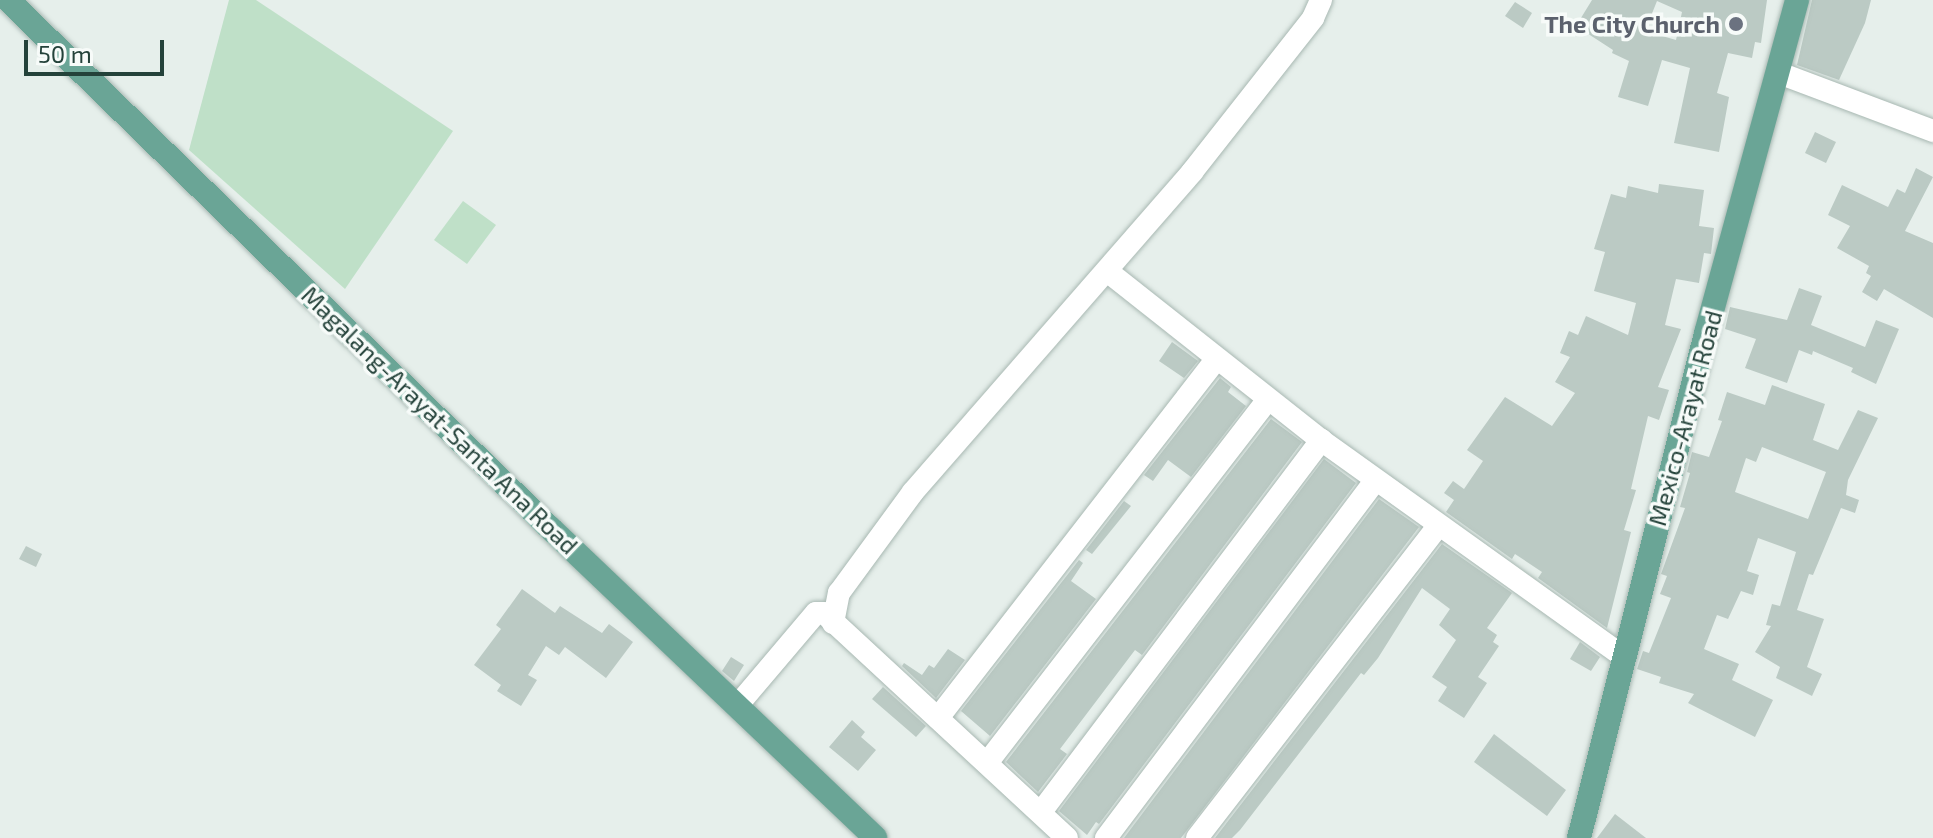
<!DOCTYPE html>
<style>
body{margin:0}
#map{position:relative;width:1933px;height:838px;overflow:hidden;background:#e6efeb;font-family:"Exo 2",sans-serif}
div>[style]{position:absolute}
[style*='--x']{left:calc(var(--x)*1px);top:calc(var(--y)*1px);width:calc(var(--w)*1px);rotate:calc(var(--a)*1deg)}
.green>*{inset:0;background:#bfe0c8}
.building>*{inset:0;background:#bbcac4}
.roads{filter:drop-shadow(0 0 2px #a8b8b2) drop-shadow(0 0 2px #a8b8b2)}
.minor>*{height:22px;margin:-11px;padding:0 11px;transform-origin:11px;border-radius:11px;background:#fff}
.major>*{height:24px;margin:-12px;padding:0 12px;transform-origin:12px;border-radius:12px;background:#6aa596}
.dots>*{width:22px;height:22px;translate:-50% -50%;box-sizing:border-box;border:4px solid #f7fbf9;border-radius:50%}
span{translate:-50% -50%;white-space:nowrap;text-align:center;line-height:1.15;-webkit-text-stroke:7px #f7fbf9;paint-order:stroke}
.worship-label{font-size:24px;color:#5b616d;font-weight:700}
.right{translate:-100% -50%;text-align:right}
.street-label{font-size:24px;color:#24423a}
.scale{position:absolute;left:24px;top:40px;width:140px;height:36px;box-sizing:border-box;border:4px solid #24423a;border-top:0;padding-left:10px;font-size:24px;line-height:28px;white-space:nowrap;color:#24423a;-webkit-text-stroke:6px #f7fbf9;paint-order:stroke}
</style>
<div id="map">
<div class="green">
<i style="clip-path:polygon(229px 0,256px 0,453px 131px,345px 289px,189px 150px)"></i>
<i style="clip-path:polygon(463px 201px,496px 225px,467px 264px,434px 240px)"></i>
</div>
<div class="building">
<i style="clip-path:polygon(evenodd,1592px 0,1767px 0,1761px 43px,1755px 42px,1752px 58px,1728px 53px,1717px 93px,1729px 97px,1719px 152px,1674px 143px,1690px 68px,1662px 60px,1648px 106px,1618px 97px,1629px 61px,1612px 53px,1613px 50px,1576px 26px,1592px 0,1657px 1px,1682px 12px,1676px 40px,1645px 31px,1657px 1px)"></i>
<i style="clip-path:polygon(1812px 0,1871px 0,1865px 23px,1839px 80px,1797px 65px)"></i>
<i style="clip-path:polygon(1515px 2px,1532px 13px,1523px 28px,1505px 16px)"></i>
<i style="clip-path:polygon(1815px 132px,1836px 142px,1826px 163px,1805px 153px)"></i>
<i style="clip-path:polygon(1916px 168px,1933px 177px,1905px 231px,1933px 243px,1933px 318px,1884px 289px,1877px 301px,1862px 292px,1871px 276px,1866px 273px,1869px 266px,1837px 248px,1850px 226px,1828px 215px,1842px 185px,1888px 207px,1897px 189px,1905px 193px)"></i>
<i style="clip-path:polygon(1659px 184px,1704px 190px,1699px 226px,1714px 228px,1711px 254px,1704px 253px,1699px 283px,1676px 279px,1665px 325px,1681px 329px,1658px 387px,1669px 390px,1659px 420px,1648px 416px,1631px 489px,1636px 490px,1624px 530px,1631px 532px,1607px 628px,1538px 578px,1542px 572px,1515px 554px,1512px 559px,1446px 512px,1454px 500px,1444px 493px,1453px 481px,1464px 489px,1483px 461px,1467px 450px,1505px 397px,1552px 426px,1575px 393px,1555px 382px,1570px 357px,1560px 353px,1569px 331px,1578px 335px,1586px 316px,1628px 335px,1636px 303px,1594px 291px,1605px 252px,1594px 249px,1611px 194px,1626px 198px,1628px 186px,1658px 193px)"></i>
<i style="clip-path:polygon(1799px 288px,1822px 296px,1811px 325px,1865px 347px,1876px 320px,1899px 329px,1876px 384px,1851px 372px,1853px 368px,1813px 351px,1812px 355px,1799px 350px,1787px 383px,1745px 368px,1756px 339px,1725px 329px,1730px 307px,1787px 320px)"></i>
<i style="clip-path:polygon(1172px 342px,1198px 361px,1184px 378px,1159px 361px)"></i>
<i style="clip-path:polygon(1220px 378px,1231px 387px,1228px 392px,1246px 406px,1191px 477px,1168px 460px,1153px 481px,1144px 475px)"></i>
<i style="clip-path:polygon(evenodd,1772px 385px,1825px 404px,1813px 440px,1838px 450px,1858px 410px,1878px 418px,1848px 480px,1846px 495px,1859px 500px,1855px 513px,1841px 508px,1813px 575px,1809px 574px,1797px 610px,1824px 619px,1807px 667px,1822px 674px,1812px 696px,1776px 678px,1780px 667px,1755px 652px,1771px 626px,1766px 625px,1772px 604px,1780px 606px,1796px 552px,1758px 538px,1747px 571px,1759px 575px,1753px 595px,1741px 591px,1728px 619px,1717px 615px,1704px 649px,1739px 664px,1732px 680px,1773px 700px,1755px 737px,1688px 703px,1694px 694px,1659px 683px,1661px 677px,1637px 669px,1643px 651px,1649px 653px,1671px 598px,1660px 594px,1667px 576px,1661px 574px,1685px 508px,1680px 507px,1690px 473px,1687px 472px,1692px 452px,1709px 457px,1722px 421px,1718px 420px,1727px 392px,1765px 405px,1772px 385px,1762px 447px,1826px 472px,1808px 519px,1735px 492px,1746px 458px,1756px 462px,1762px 447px)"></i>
<i style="clip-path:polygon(1271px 419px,1302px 442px,1142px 655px,1135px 650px,1060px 749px,1067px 754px,1038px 792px,1006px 762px)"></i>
<i style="clip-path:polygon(1324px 459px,1356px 483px,1099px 824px,1096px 822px,1087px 835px,1059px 811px)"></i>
<i style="clip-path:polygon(1379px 499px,1419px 527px,1181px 838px,1124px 838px)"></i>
<i style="clip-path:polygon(1124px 501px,1131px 506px,1092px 554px,1086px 550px)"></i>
<i style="clip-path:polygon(1442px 544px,1512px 593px,1487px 628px,1497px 635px,1493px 642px,1499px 646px,1478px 677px,1487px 683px,1464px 718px,1438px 701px,1447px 687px,1432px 677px,1456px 640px,1439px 625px,1450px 609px,1422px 588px,1378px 658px,1364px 675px,1361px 673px,1240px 830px,1232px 838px,1215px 838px)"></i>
<i style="clip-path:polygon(26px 546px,42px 554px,36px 567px,19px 559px)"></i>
<i style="clip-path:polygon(1079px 560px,1083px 563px,1071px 581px,1096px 599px,990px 736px,961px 711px)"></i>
<i style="clip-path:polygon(522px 589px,555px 613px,560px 606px,602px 633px,609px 624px,633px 642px,606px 678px,565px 647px,559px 655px,546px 646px,528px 675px,537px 680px,521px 706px,497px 691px,501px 685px,474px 665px,501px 629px,496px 625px)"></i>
<i style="clip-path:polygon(1580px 642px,1600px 657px,1591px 671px,1570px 659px)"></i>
<i style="clip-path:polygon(948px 649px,965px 660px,936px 698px,902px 666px,904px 663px,922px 675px,929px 665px,934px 668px)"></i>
<i style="clip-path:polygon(731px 657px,744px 665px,734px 681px,722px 671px)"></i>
<i style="clip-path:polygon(883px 687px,926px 726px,916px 737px,872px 699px)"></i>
<i style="clip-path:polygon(852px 720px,865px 732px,861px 737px,876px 750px,858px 771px,829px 747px)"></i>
<i style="clip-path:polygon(1494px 734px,1566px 790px,1547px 816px,1474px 762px)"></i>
<i style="clip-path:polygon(1615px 814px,1646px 838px,1597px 838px)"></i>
</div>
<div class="roads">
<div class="minor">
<i style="--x:1779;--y:73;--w:165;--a:20.6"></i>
<i style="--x:1107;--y:271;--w:273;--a:38.3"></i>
<i style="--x:1321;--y:440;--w:371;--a:35.6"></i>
<i style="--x:833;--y:623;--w:31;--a:-79"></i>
<i style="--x:839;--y:593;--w:125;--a:-53.8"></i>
<i style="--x:913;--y:492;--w:425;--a:-48.9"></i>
<i style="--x:1192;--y:172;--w:196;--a:-51.8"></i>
<i style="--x:1313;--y:18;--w:20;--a:-66"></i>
<i style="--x:737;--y:706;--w:122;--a:-49.7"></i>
<i style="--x:816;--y:613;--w:8;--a:0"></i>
<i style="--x:824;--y:613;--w:331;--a:42.8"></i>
<i style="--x:938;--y:718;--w:453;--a:-52.2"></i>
<i style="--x:987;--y:763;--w:459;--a:-52.3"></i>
<i style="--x:1041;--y:812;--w:466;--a:-53"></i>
<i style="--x:1106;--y:838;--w:448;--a:-53"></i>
<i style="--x:1197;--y:838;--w:394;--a:-52.3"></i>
</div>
<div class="major">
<i style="--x:8;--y:0;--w:757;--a:44.25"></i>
<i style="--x:550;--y:528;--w:449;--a:43.6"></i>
<i style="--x:1579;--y:838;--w:521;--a:-75.88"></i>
<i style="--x:1706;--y:333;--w:345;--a:-74.7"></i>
</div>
</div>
<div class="dots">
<i style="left:1736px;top:24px;background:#6b7280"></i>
</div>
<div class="worship-label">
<span class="right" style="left:1720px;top:24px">The City Church</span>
</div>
<div class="street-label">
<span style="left:1685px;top:418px;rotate:-75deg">Mexico-Arayat Road</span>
<span style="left:440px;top:420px;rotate:44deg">Magalang-Arayat-Santa Ana Road</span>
</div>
<div class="scale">50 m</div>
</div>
